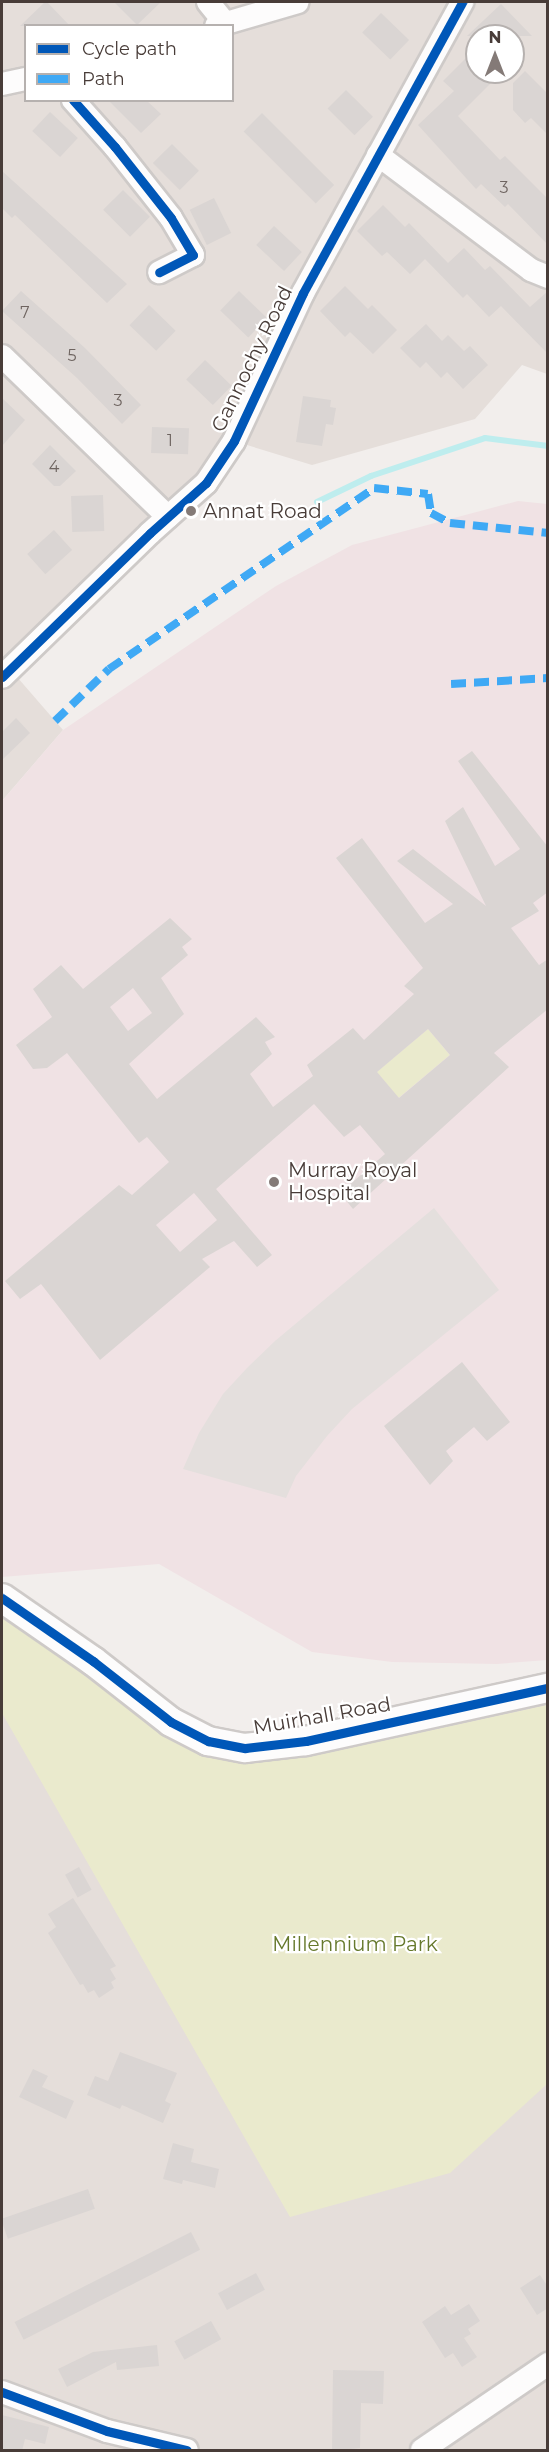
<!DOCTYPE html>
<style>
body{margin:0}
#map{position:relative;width:549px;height:2452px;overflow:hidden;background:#f2eeec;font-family:Montserrat,sans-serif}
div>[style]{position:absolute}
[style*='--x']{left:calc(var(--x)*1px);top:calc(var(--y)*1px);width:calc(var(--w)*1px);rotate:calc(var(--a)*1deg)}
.residential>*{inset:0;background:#e5deda}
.medical>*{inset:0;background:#f0e2e4}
.green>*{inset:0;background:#eaeacd;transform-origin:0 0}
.parking>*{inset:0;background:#e4dfdd}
.stream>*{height:6px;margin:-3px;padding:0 3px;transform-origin:3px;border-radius:3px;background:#beedee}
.building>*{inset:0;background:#dad5d3;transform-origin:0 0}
.roads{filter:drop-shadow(2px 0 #cecac8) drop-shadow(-2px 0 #cecac8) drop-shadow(0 2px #cecac8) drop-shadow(0 -2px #cecac8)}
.minor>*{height:22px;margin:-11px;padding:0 11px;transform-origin:11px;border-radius:11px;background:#fdfcfc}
.tertiary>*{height:28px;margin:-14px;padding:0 14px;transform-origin:14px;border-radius:14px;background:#fdfcfc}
.quiet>*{height:8px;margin-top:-4px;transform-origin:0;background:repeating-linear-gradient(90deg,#3fa9f5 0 15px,transparent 0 23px)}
.cycleway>*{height:9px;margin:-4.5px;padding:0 4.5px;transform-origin:4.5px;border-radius:4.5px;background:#0057b8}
.dots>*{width:16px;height:16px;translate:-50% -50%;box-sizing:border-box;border:3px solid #fff;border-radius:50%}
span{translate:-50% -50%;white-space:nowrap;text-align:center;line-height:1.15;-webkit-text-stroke:4.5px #fff;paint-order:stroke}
.number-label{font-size:16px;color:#6e6460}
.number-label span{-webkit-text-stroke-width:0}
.street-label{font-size:20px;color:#483c38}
.poi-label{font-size:20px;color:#483c38}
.left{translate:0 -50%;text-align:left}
.park-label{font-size:20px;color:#66792c}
.frame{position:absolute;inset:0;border:3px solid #483c38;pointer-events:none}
.legend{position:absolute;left:24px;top:24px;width:210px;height:78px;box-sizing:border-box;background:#fff;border:2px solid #b6b1af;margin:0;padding:8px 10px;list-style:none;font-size:18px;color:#483c38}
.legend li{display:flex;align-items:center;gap:12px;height:30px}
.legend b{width:30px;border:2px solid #b6b1af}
.north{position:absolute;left:465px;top:24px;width:60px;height:60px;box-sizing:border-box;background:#fff;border:2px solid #b6b1af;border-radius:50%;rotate:0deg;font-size:16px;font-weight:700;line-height:24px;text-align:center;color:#483c38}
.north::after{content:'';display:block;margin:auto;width:21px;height:27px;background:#847a77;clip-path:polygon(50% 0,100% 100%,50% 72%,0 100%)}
</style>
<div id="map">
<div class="residential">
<div style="clip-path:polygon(evenodd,2px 2px,547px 2px,547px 374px,522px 365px,475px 419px,312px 465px,234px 441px,11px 670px,63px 730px,2px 801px,2px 2px,26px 26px,232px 26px,232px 100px,26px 100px,26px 26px,2px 2px,477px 36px,513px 36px,513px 72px,477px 72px,477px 36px)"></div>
<div style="clip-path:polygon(2px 1598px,93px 1661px,245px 1748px,547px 1688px,547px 2450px,2px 2450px)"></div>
</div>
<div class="medical">
<div style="clip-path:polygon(518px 501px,547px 504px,547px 1660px,497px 1664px,392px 1662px,312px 1652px,159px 1564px,2px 1577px,2px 801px,63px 730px,276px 586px,352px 545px)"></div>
</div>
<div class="green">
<div style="left:428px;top:1029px;width:34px;height:67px;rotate:50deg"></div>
<div style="clip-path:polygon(2px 1615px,165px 1735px,218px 1758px,259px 1761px,326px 1753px,547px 1705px,547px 2084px,450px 2173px,290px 2217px,2px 1713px)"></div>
</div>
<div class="parking">
<div style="clip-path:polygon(434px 1208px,499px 1290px,352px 1409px,327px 1436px,296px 1476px,286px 1498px,183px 1469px,199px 1433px,223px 1394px,247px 1368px,275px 1341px)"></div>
</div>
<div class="stream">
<div style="--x:317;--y:502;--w:60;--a:-25.7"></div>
<div style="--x:371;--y:476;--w:120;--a:-18.4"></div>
<div style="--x:485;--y:438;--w:64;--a:7.2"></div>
</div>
<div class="building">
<div style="clip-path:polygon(47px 2px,70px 26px,20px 26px,45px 2px)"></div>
<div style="clip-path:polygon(114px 2px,161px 2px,137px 25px)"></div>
<div style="clip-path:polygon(501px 4px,532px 36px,467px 36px)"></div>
<div style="left:381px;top:13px;width:39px;height:27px;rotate:44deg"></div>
<div style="clip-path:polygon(468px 56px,477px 65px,477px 72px,484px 72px,493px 81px,458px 116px,500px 160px,505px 156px,548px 199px,548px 245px,508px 204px,505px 207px,481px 184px,476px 189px,418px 125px,454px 91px,443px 81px)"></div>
<div style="clip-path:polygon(525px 71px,548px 94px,548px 135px,531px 118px,525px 123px,513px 110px,513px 83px)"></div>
<div style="left:346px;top:90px;width:38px;height:26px;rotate:45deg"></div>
<div style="clip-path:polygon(108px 100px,146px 100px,161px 114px,141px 133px)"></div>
<div style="left:50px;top:112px;width:38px;height:26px;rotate:43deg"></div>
<div style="left:262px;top:113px;width:102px;height:26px;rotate:45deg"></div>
<div style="left:172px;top:144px;width:38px;height:27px;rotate:45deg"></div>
<div style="clip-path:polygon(2px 171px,127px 284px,107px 303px,15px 215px,12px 218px,2px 208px)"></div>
<div style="left:123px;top:190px;width:38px;height:28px;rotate:45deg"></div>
<div style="left:214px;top:198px;width:39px;height:27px;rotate:64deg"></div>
<div style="clip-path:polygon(383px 205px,405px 227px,409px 223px,448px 263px,464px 248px,485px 270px,490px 266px,530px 307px,548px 291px,548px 354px,501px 306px,489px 317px,467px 294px,463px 298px,425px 259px,410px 274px,387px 252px,382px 256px,357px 231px)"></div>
<div style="left:274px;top:226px;width:38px;height:26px;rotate:43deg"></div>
<div style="clip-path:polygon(345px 286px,368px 309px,372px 305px,397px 330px,373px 354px,350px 332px,345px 337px,320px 311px)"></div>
<div style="clip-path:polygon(21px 291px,85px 348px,141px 405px,122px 424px,77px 378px,2px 311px)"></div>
<div style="left:239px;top:291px;width:39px;height:27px;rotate:44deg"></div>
<div style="left:149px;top:305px;width:37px;height:28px;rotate:44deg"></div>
<div style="clip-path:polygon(426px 324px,442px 341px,448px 335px,464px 351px,470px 346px,488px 365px,463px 389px,447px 372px,441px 378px,426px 362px,420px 368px,400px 348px)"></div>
<div style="left:205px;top:360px;width:37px;height:27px;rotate:44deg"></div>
<div style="clip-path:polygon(303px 396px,331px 400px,330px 407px,336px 408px,333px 425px,326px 424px,322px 446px,296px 442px)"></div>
<div style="clip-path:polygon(2px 398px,25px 420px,2px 446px)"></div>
<div style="left:152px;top:427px;width:37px;height:26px;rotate:2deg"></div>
<div style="clip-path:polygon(50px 445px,76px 471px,60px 486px,54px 486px,32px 464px)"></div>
<div style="left:103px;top:495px;width:36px;height:32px;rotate:88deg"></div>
<div style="left:54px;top:530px;width:27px;height:36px;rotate:48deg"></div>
<div style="clip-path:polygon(16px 718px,30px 733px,2px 760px,2px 732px)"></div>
<div style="clip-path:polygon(evenodd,472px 751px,548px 847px,548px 892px,533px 903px,539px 911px,511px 928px,539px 965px,548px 959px,548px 1009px,494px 1053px,509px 1067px,353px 1209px,340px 1193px,385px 1154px,360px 1125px,344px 1137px,314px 1104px,216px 1189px,272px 1255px,257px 1267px,234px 1241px,202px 1259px,210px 1267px,100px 1360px,41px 1284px,20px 1299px,5px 1281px,119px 1185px,132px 1195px,169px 1162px,147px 1137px,139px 1143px,67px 1053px,47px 1068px,33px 1069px,16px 1045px,52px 1017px,33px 989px,61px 965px,83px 989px,170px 918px,192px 939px,182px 947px,188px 955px,161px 978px,184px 1014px,129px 1064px,157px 1099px,256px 1017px,275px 1037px,265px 1042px,272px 1054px,250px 1074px,273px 1107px,313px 1076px,307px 1065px,353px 1028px,364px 1040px,414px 994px,404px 986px,423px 968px,336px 858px,362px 838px,425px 923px,453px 904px,397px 861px,413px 849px,486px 906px,445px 821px,463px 807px,495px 866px,520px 849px,458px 761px,472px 751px,133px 988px,152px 1013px,128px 1031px,110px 1007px,133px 988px,472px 751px,428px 1029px,450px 1055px,399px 1098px,377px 1072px,428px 1029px,472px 751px,194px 1193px,217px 1220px,180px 1252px,156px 1225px,194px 1193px)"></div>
<div style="clip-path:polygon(462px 1362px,510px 1422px,487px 1441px,474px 1427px,446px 1451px,453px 1461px,430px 1485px,384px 1426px)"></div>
<div style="left:79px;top:1867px;width:26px;height:16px;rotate:61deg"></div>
<div style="clip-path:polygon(73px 1898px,116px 1966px,110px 1969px,116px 1979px,111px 1982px,114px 1988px,99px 1998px,94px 1990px,88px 1993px,83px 1984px,80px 1985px,48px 1933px,56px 1927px,48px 1914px)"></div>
<div style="clip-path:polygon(120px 2052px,177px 2073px,165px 2101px,171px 2104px,163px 2123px,122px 2105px,120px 2109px,87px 2095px,95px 2076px,108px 2081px)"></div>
<div style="clip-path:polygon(33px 2069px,48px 2076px,42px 2087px,74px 2101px,66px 2119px,19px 2097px)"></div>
<div style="clip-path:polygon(173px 2143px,194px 2149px,191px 2162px,219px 2169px,215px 2188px,183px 2180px,182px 2184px,163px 2179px)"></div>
<div style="left:88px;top:2189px;width:21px;height:92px;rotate:71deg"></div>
<div style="left:191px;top:2232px;width:20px;height:198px;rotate:63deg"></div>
<div style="left:256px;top:2273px;width:19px;height:43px;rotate:62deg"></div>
<div style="clip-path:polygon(540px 2275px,548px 2287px,548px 2308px,537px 2315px,520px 2288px)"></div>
<div style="clip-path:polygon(469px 2304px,480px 2321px,468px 2329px,471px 2334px,464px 2338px,477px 2357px,462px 2367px,453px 2353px,445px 2358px,422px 2322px,445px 2306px,451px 2315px)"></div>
<div style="left:211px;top:2321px;width:21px;height:42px;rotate:61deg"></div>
<div style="clip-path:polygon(157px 2345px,159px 2366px,117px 2370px,116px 2362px,67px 2387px,58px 2369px,93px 2352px)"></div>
<div style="clip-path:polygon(333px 2370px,384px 2371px,383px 2404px,361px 2403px,360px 2448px,332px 2451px)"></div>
<div style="clip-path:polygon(2px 2415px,49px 2427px,45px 2444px,25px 2439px,22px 2451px,2px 2451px)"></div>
</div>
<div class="roads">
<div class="minor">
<div style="--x:208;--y:2;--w:27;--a:51"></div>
<div style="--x:216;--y:26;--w:85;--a:-16.3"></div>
<div style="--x:2;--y:84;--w:25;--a:-12"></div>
<div style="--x:73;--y:100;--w:63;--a:48.2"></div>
<div style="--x:115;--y:147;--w:90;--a:51.7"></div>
<div style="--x:171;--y:218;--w:43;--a:59.3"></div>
<div style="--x:193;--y:255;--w:38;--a:153"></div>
<div style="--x:378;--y:155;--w:191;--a:36.9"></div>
<div style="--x:531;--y:270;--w:18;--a:22"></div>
<div style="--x:2;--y:356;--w:231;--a:44.1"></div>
<div style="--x:2;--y:677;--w:206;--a:-44.2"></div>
<div style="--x:150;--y:533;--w:75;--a:-41.8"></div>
<div style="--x:206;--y:483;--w:50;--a:-56.3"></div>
<div style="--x:234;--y:441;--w:163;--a:-65"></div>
<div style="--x:303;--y:293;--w:332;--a:-61.3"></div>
<div style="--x:2;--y:2392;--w:112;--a:20.4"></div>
<div style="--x:107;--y:2431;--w:82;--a:13.4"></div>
<div style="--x:422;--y:2450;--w:153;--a:-34.3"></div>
</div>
<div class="tertiary">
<div style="--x:2;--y:1598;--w:111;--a:34.7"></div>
<div style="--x:93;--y:1661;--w:99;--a:38"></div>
<div style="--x:171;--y:1722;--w:42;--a:27.2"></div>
<div style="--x:208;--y:1741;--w:38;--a:11"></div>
<div style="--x:245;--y:1748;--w:61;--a:-6.5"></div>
<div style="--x:306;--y:1741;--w:248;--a:-12.4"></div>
</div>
</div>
<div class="quiet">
<div style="--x:451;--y:684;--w:97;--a:-3.5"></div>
<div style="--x:55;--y:721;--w:75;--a:-43.9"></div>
<div style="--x:109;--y:669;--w:321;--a:-34.3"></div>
<div style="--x:374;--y:488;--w:54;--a:6.3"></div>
<div style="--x:428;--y:494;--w:19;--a:81"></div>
<div style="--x:431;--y:513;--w:21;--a:28"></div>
<div style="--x:450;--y:523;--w:99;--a:5.8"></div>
</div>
<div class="cycleway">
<div style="--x:73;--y:100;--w:63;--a:48.2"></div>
<div style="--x:115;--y:147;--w:90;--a:51.7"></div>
<div style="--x:171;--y:218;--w:43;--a:59.3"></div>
<div style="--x:193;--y:255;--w:38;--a:153"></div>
<div style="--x:2;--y:677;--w:206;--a:-44.2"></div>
<div style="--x:150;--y:533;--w:75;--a:-41.8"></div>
<div style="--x:206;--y:483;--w:50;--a:-56.3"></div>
<div style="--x:234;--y:441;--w:163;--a:-65"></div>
<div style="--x:303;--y:293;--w:332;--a:-61.3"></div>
<div style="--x:2;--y:1598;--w:111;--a:34.7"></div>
<div style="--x:93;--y:1661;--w:99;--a:38"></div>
<div style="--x:171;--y:1722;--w:42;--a:27.2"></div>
<div style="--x:208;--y:1741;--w:38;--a:11"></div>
<div style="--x:245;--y:1748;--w:61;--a:-6.5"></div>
<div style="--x:306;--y:1741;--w:248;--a:-12.4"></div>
<div style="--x:2;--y:2392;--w:112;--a:20.4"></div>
<div style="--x:107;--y:2431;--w:82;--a:13.4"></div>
</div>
<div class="dots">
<div style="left:191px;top:511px;background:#847a77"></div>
<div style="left:274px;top:1182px;background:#847a77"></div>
</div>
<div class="number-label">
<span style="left:504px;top:188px">3</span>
<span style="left:25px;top:313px">7</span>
<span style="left:72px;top:356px">5</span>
<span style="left:118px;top:401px">3</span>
<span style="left:170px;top:441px">1</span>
<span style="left:54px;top:467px">4</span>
</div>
<div class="street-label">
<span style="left:252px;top:359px;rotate:-64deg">Gannochy Road</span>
<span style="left:322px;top:1716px;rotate:-10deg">Muirhall Road</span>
</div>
<div class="poi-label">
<span class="left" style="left:203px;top:511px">Annat Road</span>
<span class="left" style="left:288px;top:1182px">Murray Royal<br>Hospital</span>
</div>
<div class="park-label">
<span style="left:355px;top:1944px">Millennium Park</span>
</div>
<div class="frame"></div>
<ul class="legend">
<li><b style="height:8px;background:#0057b8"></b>Cycle path</li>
<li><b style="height:8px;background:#3fa9f5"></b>Path</li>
</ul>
<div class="north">N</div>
</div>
